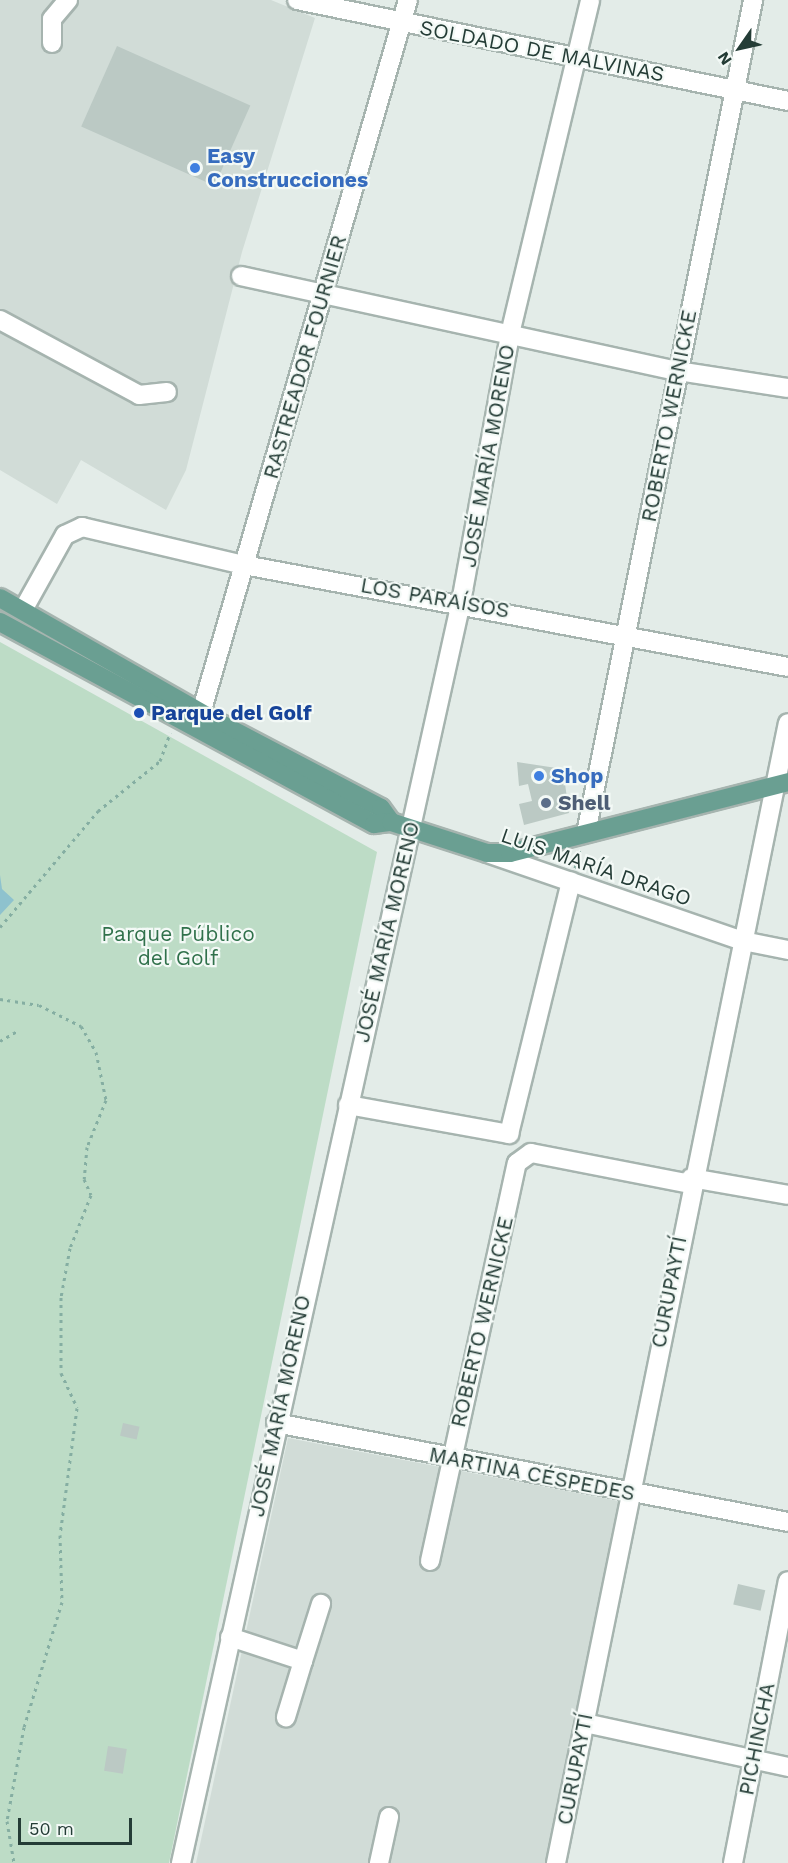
<!DOCTYPE html>
<meta charset="utf-8">
<style>
body{margin:0}
#map{position:relative;width:788px;height:1863px;overflow:hidden;background:#e3ece8;font-family:"Work Sans",sans-serif}
div>[style]{position:absolute}
[style*='--x']{left:calc(var(--x)*1px);top:calc(var(--y)*1px);width:calc(var(--w)*1px);rotate:calc(var(--a)*1deg)}
.built>*{inset:0;background:#d1dcd7}
.green>*{inset:0;background:#bddcc6}
.water>*{inset:0;background:#8ec2ce}
.building>*{inset:0;background:#bbc9c4;transform-origin:0 0}
.path>*{height:3px;margin-top:-1.5px;transform-origin:0;background:repeating-linear-gradient(90deg,#85aea2 0 3px,transparent 0 7.5px)}
.roads{filter:drop-shadow(2px 0 #a6b4af) drop-shadow(-2px 0 #a6b4af) drop-shadow(0 2px #a6b4af) drop-shadow(0 -2px #a6b4af)}
.minor>*{height:18px;margin:-9px;padding:0 9px;transform-origin:9px;border-radius:9px;background:#fff}
.major>*{height:18px;margin:-9px;padding:0 9px;transform-origin:9px;border-radius:9px;background:#6a9f92}
.dots>*{width:16px;height:16px;translate:-50% -50%;box-sizing:border-box;border:3px solid #f3f9f6;border-radius:50%}
span{translate:-50% -50%;white-space:nowrap;text-align:center;line-height:1.15;-webkit-text-stroke:4.5px #f3f9f6;paint-order:stroke}
.street-label{font-size:21px;color:#243c36}
.shop-label{font-size:21px;color:#366cbe;font-weight:700}
.left{translate:0 -50%;text-align:left}
.transit-label{font-size:21px;color:#164399;font-weight:700}
.service-label{font-size:21px;color:#4e5e75;font-weight:700}
.park-label{font-size:21px;color:#30714b}
.north{position:absolute;left:710px;top:18px;width:60px;height:60px;-webkit-text-stroke:4px #f3f9f6;paint-order:stroke;rotate:236deg;font-size:16px;font-weight:700;line-height:24px;text-align:center;color:#243c36}
.north::after{content:'';display:block;margin:auto;width:21px;height:27px;background:#243c36;clip-path:polygon(50% 0,100% 100%,50% 72%,0 100%)}
.scale{position:absolute;left:18px;top:1818px;width:114px;height:27px;box-sizing:border-box;border:3px solid #243c36;border-top:0;padding-left:8px;font-size:18px;line-height:21px;white-space:nowrap;color:#243c36;-webkit-text-stroke:4px #f3f9f6;paint-order:stroke}
</style>
<div id="map">
<div class="built">
<div style="clip-path:polygon(0 0,271px 0,315px 18px,242px 252px,186px 470px,166px 510px,81px 460px,57px 504px,0 470px)"></div>
<div style="clip-path:polygon(288px 1438px,619px 1501px,545px 1863px,196px 1863px)"></div>
</div>
<div class="green">
<div style="clip-path:polygon(0 642px,377px 852px,169px 1863px,0 1863px)"></div>
</div>
<div class="water">
<div style="clip-path:polygon(0 875px,2px 889px,14px 900px,0 915px)"></div>
</div>
<div class="building">
<div style="left:117px;top:46px;width:146px;height:88px;rotate:24deg"></div>
<div style="clip-path:polygon(517px 762px,563px 769px,569px 813px,524px 825px,519px 804px,532px 801px,528px 784px,519px 786px)"></div>
<div style="left:123px;top:1423px;width:17px;height:13px;rotate:13deg"></div>
<div style="left:738px;top:1584px;width:28px;height:21px;rotate:13deg"></div>
<div style="left:108px;top:1746px;width:19px;height:25px;rotate:9deg"></div>
</div>
<div class="path">
<div style="--x:575;--y:868;--w:18;--a:-74"></div>
<div style="--x:0;--y:927;--w:152;--a:-49.8"></div>
<div style="--x:98;--y:811;--w:80;--a:-38.9"></div>
<div style="--x:160;--y:761;--w:30;--a:-70"></div>
<div style="--x:0;--y:999;--w:39;--a:9"></div>
<div style="--x:39;--y:1005;--w:47;--a:26.6"></div>
<div style="--x:81;--y:1026;--w:30;--a:60"></div>
<div style="--x:96;--y:1052;--w:49;--a:78.2"></div>
<div style="--x:106;--y:1100;--w:51;--a:112"></div>
<div style="--x:87;--y:1147;--w:32;--a:95"></div>
<div style="--x:84;--y:1179;--w:17;--a:66"></div>
<div style="--x:91;--y:1195;--w:57;--a:111.6"></div>
<div style="--x:70;--y:1248;--w:50;--a:100.4"></div>
<div style="--x:61;--y:1297;--w:76;--a:90"></div>
<div style="--x:61;--y:1373;--w:38;--a:65"></div>
<div style="--x:77;--y:1408;--w:128;--a:97.6"></div>
<div style="--x:60;--y:1535;--w:67;--a:88.3"></div>
<div style="--x:62;--y:1602;--w:131;--a:106.9"></div>
<div style="--x:24;--y:1727;--w:96;--a:100.3"></div>
<div style="--x:7;--y:1821;--w:43;--a:80.5"></div>
<div style="--x:0;--y:1041;--w:22;--a:-30"></div>
</div>
<div class="roads">
<div class="minor">
<div style="--x:297;--y:0;--w:501;--a:11.62"></div>
<div style="--x:52;--y:43;--w:24;--a:-90"></div>
<div style="--x:52;--y:19;--w:25;--a:-50"></div>
<div style="--x:241;--y:276;--w:447;--a:12.3"></div>
<div style="--x:678;--y:371;--w:111;--a:8.8"></div>
<div style="--x:0;--y:320;--w:158;--a:28.3"></div>
<div style="--x:139;--y:395;--w:28;--a:-6"></div>
<div style="--x:23;--y:610;--w:86;--a:-60.8"></div>
<div style="--x:65;--y:535;--w:19;--a:-25"></div>
<div style="--x:82;--y:527;--w:166;--a:13.2"></div>
<div style="--x:244;--y:565;--w:553;--a:10.62"></div>
<div style="--x:201;--y:713;--w:742;--a:-73.81"></div>
<div style="--x:586;--y:833;--w:850;--a:-78.66"></div>
<div style="--x:490;--y:854;--w:268;--a:19"></div>
<div style="--x:743;--y:941;--w:46;--a:11.3"></div>
<div style="--x:348;--y:1105;--w:164;--a:10.2"></div>
<div style="--x:509;--y:1134;--w:260;--a:-76.2"></div>
<div style="--x:691;--y:1178;--w:98;--a:9.9"></div>
<div style="--x:276;--y:1423;--w:521;--a:10.94"></div>
<div style="--x:430;--y:1561;--w:407;--a:-77.7"></div>
<div style="--x:517;--y:1163;--w:17;--a:-36"></div>
<div style="--x:531;--y:1153;--w:162;--a:11"></div>
<div style="--x:230;--y:1637;--w:77;--a:18.2"></div>
<div style="--x:303;--y:1661;--w:59;--a:106.9"></div>
<div style="--x:303;--y:1661;--w:60;--a:-72.5"></div>
<div style="--x:585;--y:1723;--w:208;--a:12.2"></div>
<div style="--x:181;--y:1863;--w:1292;--a:-77.48"></div>
<div style="--x:461;--y:602;--w:272;--a:-79.6"></div>
<div style="--x:510;--y:334;--w:343;--a:-76.5"></div>
<div style="--x:379;--y:1863;--w:47;--a:-77.7"></div>
<div style="--x:556;--y:1863;--w:1163;--a:-78.5"></div>
<div style="--x:733;--y:1863;--w:287;--a:-79"></div>
</div>
<div class="major">
<div style="--x:0;--y:598;--w:257;--a:29.7"></div>
<div style="--x:223;--y:725;--w:178;--a:27.7"></div>
<div style="--x:381;--y:808;--w:17;--a:54"></div>
<div style="--x:0;--y:622;--w:425;--a:28.4"></div>
<div style="--x:374;--y:824;--w:17;--a:-7"></div>
<div style="--x:391;--y:822;--w:101;--a:17.9"></div>
<div style="--x:487;--y:853;--w:23;--a:0"></div>
<div style="--x:510;--y:853;--w:287;--a:-14.3"></div>
</div>
</div>
<div class="dots">
<div style="left:195px;top:168px;background:#3f7fe0"></div>
<div style="left:139px;top:713px;background:#1a4fb4"></div>
<div style="left:539px;top:776px;background:#3f7fe0"></div>
<div style="left:546px;top:803px;background:#5c6f8a"></div>
</div>
<div class="street-label">
<span style="left:542px;top:51px;rotate:11deg">SOLDADO DE MALVINAS</span>
<span style="left:305px;top:357px;rotate:-74deg">RASTREADOR FOURNIER</span>
<span style="left:669px;top:416px;rotate:-79deg">ROBERTO WERNICKE</span>
<span style="left:488px;top:456px;rotate:-80deg">JOSÉ MARÍA MORENO</span>
<span style="left:435px;top:598px;rotate:10deg">LOS PARAÍSOS</span>
<span style="left:596px;top:867px;rotate:19deg">LUIS MARÍA DRAGO</span>
<span style="left:387px;top:932px;rotate:-77deg">JOSÉ MARÍA MORENO</span>
<span style="left:669px;top:1292px;rotate:-79deg">CURUPAYTÍ</span>
<span style="left:482px;top:1322px;rotate:-77deg">ROBERTO WERNICKE</span>
<span style="left:280px;top:1406px;rotate:-78deg">JOSÉ MARÍA MORENO</span>
<span style="left:532px;top:1474px;rotate:11deg">MARTINA CÉSPEDES</span>
<span style="left:757px;top:1739px;rotate:-79deg">PICHINCHA</span>
<span style="left:575px;top:1769px;rotate:-79deg">CURUPAYTÍ</span>
</div>
<div class="shop-label">
<span class="left" style="left:207px;top:168px">Easy<br>Construcciones</span>
<span class="left" style="left:551px;top:776px">Shop</span>
</div>
<div class="transit-label">
<span class="left" style="left:151px;top:713px">Parque del Golf</span>
</div>
<div class="service-label">
<span class="left" style="left:558px;top:803px">Shell</span>
</div>
<div class="park-label">
<span style="left:178px;top:946px">Parque Público<br>del Golf</span>
</div>
<div class="north">N</div>
<div class="scale">50 m</div>
</div>
